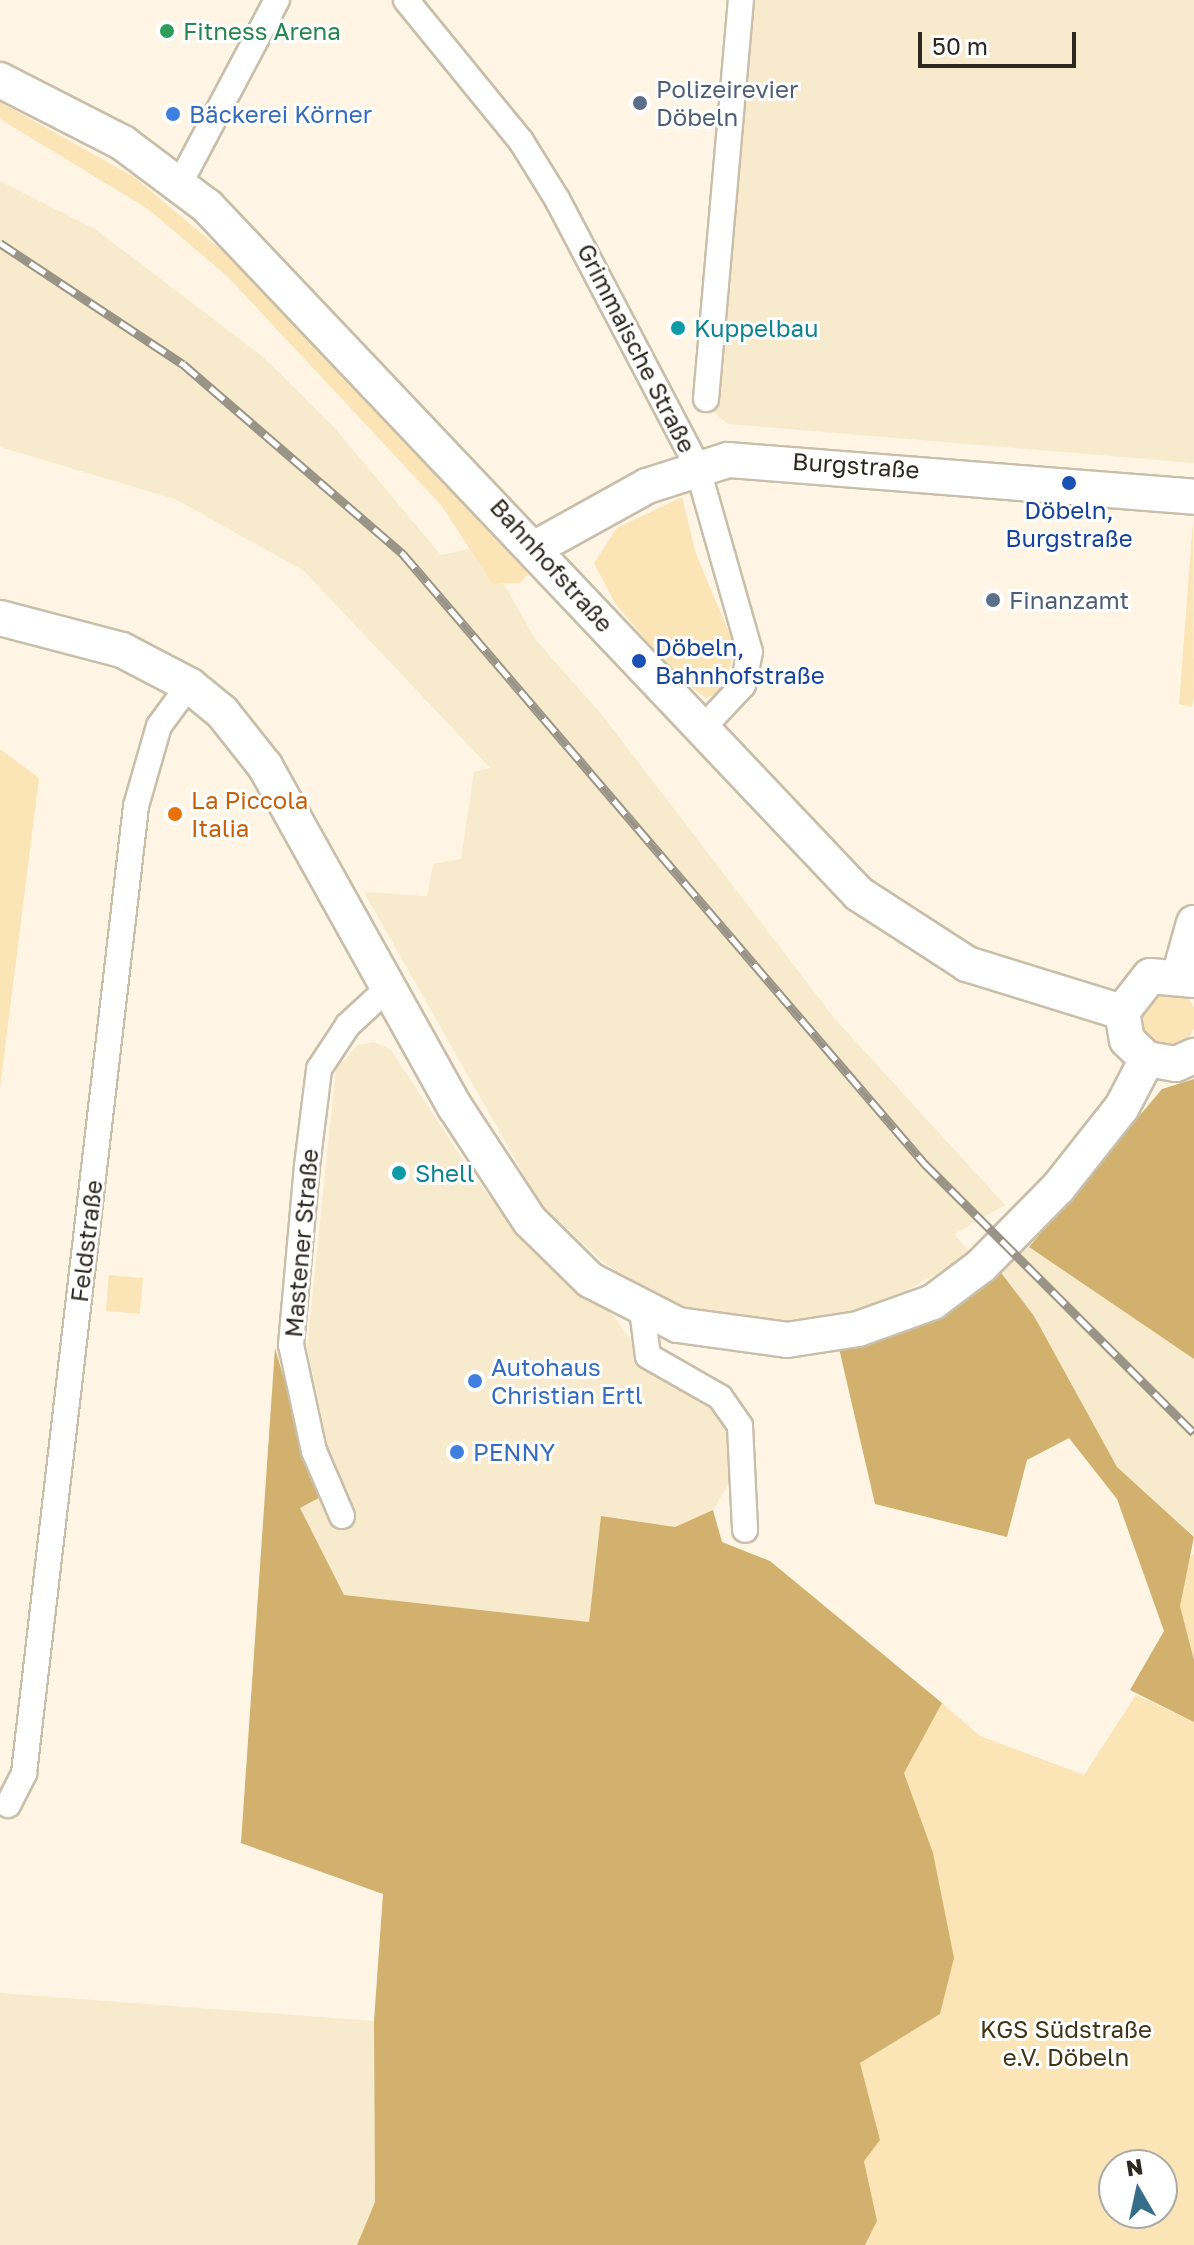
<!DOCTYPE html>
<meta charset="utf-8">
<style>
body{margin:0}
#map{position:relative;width:1194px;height:2245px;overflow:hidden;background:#fef5e4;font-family:"Golos Text",sans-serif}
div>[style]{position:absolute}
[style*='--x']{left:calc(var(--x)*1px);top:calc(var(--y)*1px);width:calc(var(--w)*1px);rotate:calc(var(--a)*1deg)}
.built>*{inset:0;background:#f8eacd}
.green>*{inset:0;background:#fbe4b6;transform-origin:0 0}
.round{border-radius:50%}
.forest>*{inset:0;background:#d1b16d}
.roads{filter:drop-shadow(2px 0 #c8bea9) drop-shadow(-2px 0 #c8bea9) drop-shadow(0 2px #c8bea9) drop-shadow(0 -2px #c8bea9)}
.street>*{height:24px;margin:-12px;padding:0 12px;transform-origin:12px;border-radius:12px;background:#fff}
.secondary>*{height:34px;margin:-17px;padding:0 17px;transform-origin:17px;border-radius:17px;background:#fff}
.rail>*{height:9px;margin-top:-4.5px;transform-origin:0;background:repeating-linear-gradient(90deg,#fff 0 18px,#9a9487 0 36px);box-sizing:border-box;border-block:2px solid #9a9487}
.dots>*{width:22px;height:22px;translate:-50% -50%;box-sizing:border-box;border:4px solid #fff;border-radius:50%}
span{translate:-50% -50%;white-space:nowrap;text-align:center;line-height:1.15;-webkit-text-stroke:6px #fff;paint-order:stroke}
.leisure-label{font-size:24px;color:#27864d}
.left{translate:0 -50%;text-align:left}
.service-label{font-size:24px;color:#4e5e75}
.shop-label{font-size:24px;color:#366cbe}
.culture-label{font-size:24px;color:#0d838f}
.street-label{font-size:24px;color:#2d2921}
.transit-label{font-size:24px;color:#164399}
.food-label{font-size:24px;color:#c56008}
.park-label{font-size:24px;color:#423416}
.north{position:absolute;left:1098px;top:2149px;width:80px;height:80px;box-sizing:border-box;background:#fff;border:2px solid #aba9a6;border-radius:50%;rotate:351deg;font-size:22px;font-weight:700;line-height:32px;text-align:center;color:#2d2921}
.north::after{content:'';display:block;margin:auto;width:28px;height:36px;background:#366e89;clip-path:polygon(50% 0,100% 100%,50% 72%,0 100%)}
.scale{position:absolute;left:918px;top:32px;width:158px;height:36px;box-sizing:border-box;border:4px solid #2d2921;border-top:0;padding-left:10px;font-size:24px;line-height:28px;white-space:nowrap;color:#2d2921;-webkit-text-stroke:6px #fff;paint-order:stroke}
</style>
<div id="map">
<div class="built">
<div style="clip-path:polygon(753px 0,1194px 0,1194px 463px,728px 424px,712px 411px)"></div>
<div style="clip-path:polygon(0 181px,95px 229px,262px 356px,333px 426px,441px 555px,469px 549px,492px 584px,504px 584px,535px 639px,602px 715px,835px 1019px,1005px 1205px,954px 1234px,973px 1255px,878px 1305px,819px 1322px,750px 1322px,674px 1306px,603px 1262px,540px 1203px,364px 892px,427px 896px,433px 864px,461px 859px,474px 772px,490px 768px,304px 571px,175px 499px,0 447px)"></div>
<div style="clip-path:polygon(374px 1042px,391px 1050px,476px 1180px,544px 1260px,613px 1315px,642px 1356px,716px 1402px,734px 1429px,735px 1473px,713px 1510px,675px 1527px,601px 1516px,589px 1622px,344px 1595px,300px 1508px,337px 1489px,307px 1347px,336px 1069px,358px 1045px)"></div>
<div style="clip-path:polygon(1029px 1247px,1194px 1359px,1194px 1536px,1117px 1467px,1034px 1316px,999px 1270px)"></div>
<div style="clip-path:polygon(0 1993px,374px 2021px,375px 2202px,357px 2245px,0 2245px)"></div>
</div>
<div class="green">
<div style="clip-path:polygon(0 102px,134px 177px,232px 259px,528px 574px,520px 583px,492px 584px,442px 506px,227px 276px,148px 209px,0 119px)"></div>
<div style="clip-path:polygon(682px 497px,696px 554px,736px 649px,721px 692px,706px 698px,673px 673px,615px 603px,594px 563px,617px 528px)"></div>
<div style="clip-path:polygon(1193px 521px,1194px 696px,1192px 707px,1179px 704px)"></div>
<div style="clip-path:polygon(0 749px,39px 778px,0 1088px)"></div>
<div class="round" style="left:1140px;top:990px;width:56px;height:56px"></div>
<div style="left:109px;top:1275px;width:34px;height:36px;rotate:5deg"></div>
<div style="clip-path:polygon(1194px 1554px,1194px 1660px,1180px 1606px,1184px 1561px)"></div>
<div style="clip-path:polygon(evenodd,1136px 1695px,1194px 1722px,1194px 2245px,865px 2245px,877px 2221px,864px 2161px,860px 2063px,940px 2014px,933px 1853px,904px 1773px,942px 1703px,980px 1736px,1084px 1775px,1136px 1695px,1114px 2165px,1162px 2165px,1162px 2213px,1114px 2213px,1114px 2165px)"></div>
</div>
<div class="forest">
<div style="clip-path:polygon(1194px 1079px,1194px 1359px,1029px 1247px,1162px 1089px)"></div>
<div style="clip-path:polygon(999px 1270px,1034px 1316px,1117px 1467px,1194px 1537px,1180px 1606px,1194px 1660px,1194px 1722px,1130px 1690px,1164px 1631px,1117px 1499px,1069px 1438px,1027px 1460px,1007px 1537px,875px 1504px,838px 1344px)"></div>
<div style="clip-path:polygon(275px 1348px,319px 1498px,300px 1508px,344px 1595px,589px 1622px,601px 1516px,675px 1527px,713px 1510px,722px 1542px,770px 1561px,942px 1703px,904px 1773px,933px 1853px,954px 1958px,940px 2014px,860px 2063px,880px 2140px,864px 2161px,877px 2221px,865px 2245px,357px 2245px,375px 2202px,374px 2021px,383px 1894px,241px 1843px)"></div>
</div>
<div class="roads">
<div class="street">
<div style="--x:406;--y:0;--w:182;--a:50.8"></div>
<div style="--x:521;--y:141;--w:68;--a:58.2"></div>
<div style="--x:557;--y:199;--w:301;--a:62.3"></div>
<div style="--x:697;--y:466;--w:193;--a:74.1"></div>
<div style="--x:750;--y:652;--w:34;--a:102"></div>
<div style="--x:743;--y:685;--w:60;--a:133"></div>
<div style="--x:180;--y:183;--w:207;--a:-62.1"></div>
<div style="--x:706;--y:399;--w:401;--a:-85"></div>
<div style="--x:642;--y:1310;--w:46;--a:82.6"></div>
<div style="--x:648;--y:1356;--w:83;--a:29.7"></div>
<div style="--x:720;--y:1397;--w:35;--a:55"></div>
<div style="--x:740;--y:1426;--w:104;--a:87.2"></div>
<div style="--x:342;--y:1516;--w:71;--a:-113.3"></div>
<div style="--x:314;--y:1451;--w:108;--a:-102.2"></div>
<div style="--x:291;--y:1345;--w:180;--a:-84.9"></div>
<div style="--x:307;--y:1166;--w:98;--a:-82.9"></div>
<div style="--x:319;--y:1069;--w:53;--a:-56.6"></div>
<div style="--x:348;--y:1025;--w:53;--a:-42.7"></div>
<div style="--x:8;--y:1805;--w:36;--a:-63"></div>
<div style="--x:24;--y:1773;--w:973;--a:-83.39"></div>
<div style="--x:136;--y:806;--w:83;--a:-74"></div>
<div style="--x:159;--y:726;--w:51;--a:-53.8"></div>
</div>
<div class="secondary">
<div style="--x:0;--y:80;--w:138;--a:27.1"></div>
<div style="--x:123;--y:143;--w:105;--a:36.9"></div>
<div style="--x:207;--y:206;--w:948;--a:46.54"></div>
<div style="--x:859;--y:894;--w:129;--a:32.9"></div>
<div style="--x:967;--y:964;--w:162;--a:17.2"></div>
<div style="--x:537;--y:547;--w:126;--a:-29"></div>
<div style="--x:647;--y:486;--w:85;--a:-17.8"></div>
<div style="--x:728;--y:460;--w:467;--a:4.5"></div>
<div style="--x:0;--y:618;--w:126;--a:14.7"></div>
<div style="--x:122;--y:650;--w:76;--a:27.6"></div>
<div style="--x:189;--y:685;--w:43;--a:39.3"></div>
<div style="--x:222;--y:712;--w:69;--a:51.5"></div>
<div style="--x:265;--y:766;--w:390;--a:60.9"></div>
<div style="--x:455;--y:1107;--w:136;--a:56.7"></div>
<div style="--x:530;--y:1221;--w:84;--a:44.5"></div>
<div style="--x:590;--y:1280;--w:99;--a:27.1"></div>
<div style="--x:678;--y:1325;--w:110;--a:7.8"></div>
<div style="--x:787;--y:1340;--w:72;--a:-8.8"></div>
<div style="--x:858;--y:1329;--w:80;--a:-19.8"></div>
<div style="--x:933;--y:1302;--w:60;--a:-36.9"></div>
<div style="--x:981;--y:1266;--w:110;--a:-45.4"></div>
<div style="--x:1058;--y:1188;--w:103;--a:-51.7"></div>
<div style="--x:1122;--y:1107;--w:54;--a:-62.5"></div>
<div style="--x:1180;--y:973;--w:52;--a:-74.4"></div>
<div style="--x:1194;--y:980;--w:44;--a:-174.8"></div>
<div style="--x:1150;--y:976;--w:46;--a:127.9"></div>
<div style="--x:1122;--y:1012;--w:28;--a:80"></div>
<div style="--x:1127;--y:1040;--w:28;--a:44"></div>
<div style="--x:1147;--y:1059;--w:29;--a:10"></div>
<div style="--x:1176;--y:1064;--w:20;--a:-24"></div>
</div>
</div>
<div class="rail">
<div style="--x:0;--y:243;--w:219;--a:33.5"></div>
<div style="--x:183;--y:364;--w:291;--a:40.8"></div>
<div style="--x:403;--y:554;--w:803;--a:49.45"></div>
<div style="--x:925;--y:1164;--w:380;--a:45"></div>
</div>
<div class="dots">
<div style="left:167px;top:31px;background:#2e9e5b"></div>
<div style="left:640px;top:103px;background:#5c6f8a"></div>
<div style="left:173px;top:114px;background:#3f7fe0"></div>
<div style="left:678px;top:328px;background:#0f9aa8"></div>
<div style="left:1069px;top:483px;background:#1a4fb4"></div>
<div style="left:993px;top:600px;background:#5c6f8a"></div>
<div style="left:639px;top:661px;background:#1a4fb4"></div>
<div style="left:175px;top:814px;background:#e8710a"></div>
<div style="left:399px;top:1173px;background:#0f9aa8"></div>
<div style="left:475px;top:1381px;background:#3f7fe0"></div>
<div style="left:457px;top:1452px;background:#3f7fe0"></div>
</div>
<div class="leisure-label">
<span class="left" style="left:183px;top:31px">Fitness Arena</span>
</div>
<div class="service-label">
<span class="left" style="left:656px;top:103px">Polizeirevier<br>Döbeln</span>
<span class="left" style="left:1009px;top:600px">Finanzamt</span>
</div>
<div class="shop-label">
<span class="left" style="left:189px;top:114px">Bäckerei Körner</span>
<span class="left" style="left:491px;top:1381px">Autohaus<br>Christian Ertl</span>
<span class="left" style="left:473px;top:1452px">PENNY</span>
</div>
<div class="culture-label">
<span class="left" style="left:694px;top:328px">Kuppelbau</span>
<span class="left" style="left:415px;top:1173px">Shell</span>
</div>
<div class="street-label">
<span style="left:637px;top:348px;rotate:63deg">Grimmaische Straße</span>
<span style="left:856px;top:465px;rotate:4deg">Burgstraße</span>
<span style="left:552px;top:565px;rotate:48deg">Bahnhofstraße</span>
<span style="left:86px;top:1241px;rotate:-83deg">Feldstraße</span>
<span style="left:301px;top:1243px;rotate:-85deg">Mastener Straße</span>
</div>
<div class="transit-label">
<span style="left:1069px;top:524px">Döbeln,<br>Burgstraße</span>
<span class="left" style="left:655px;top:661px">Döbeln,<br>Bahnhofstraße</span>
</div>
<div class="food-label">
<span class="left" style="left:191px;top:814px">La Piccola<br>Italia</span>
</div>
<div class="park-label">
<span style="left:1066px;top:2043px">KGS Südstraße<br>e.V. Döbeln</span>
</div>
<div class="north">N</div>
<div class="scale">50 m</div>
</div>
